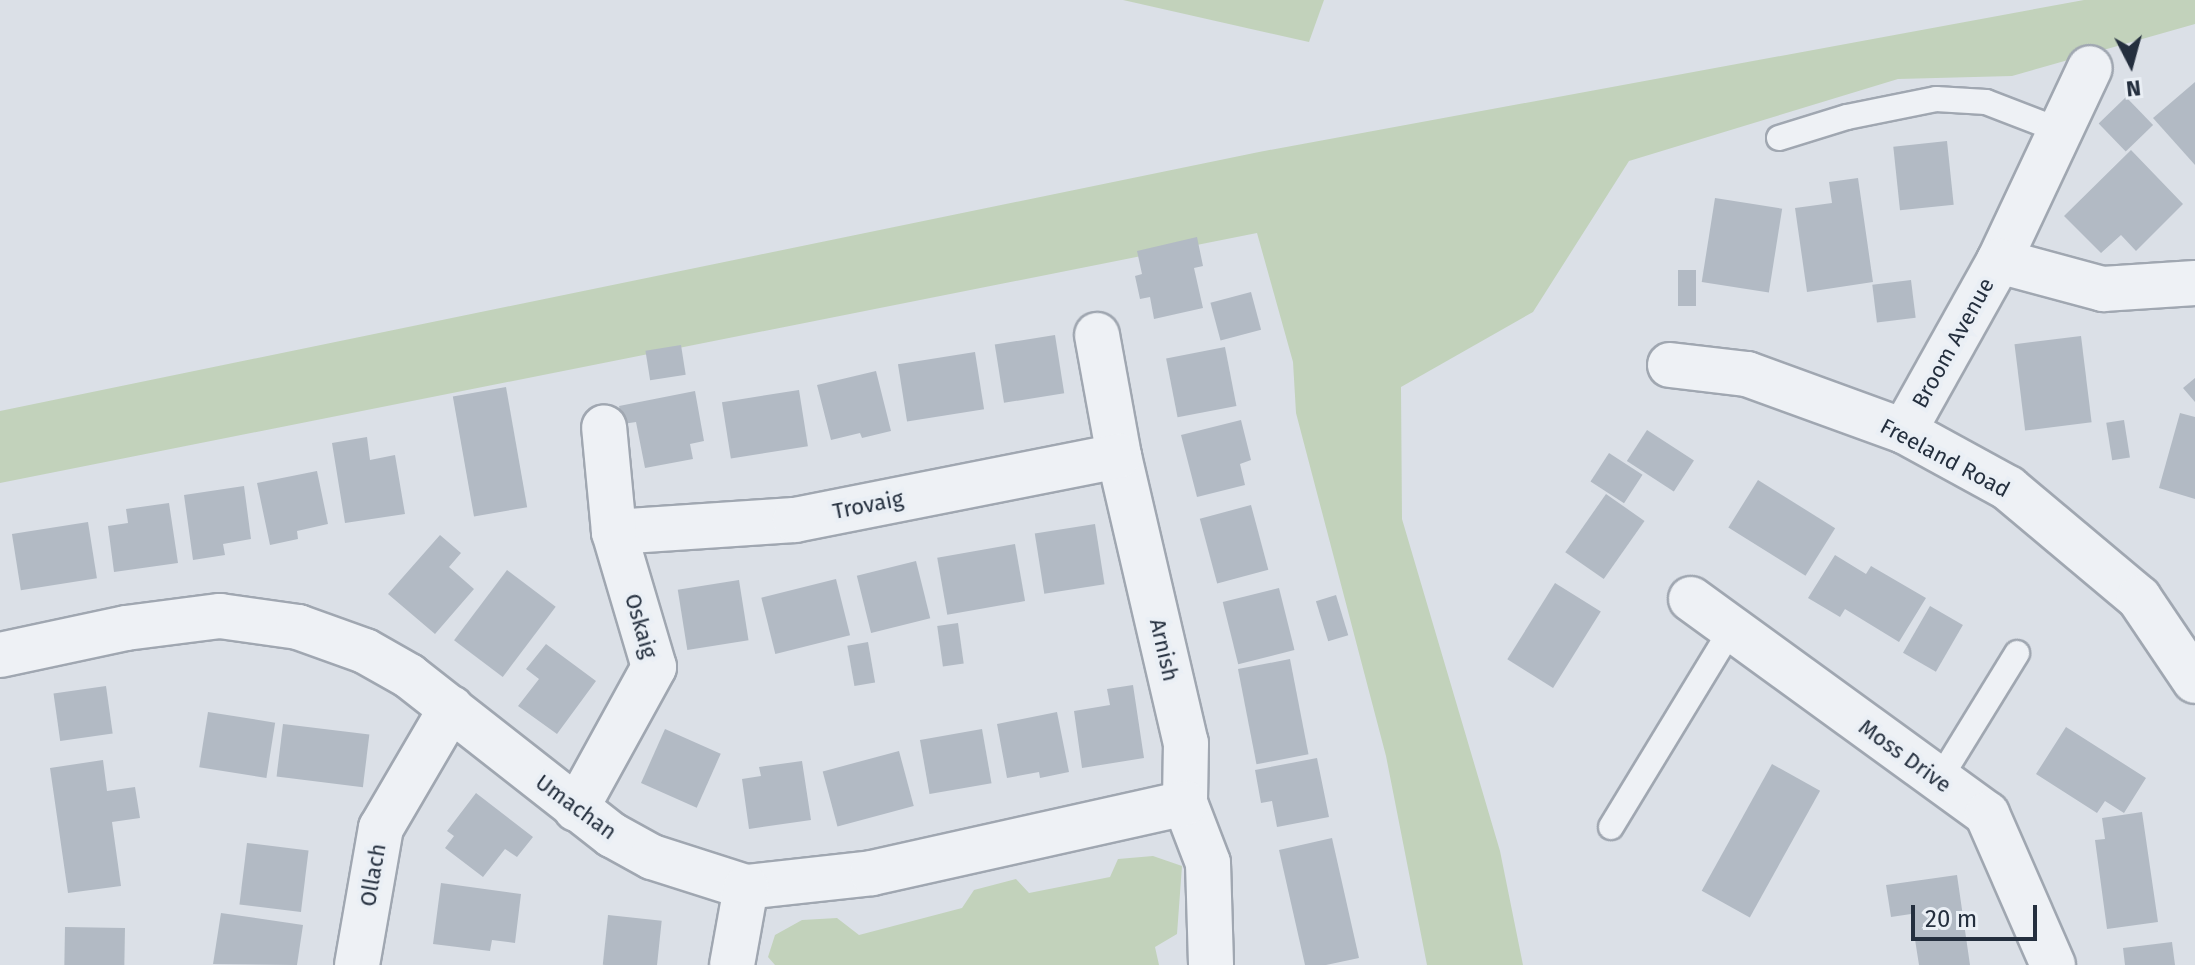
<!DOCTYPE html>
<style>
body{margin:0}
#map{position:relative;width:2195px;height:965px;overflow:hidden;background:#dbe0e7;font-family:"Fira Sans",sans-serif}
div>[style]{position:absolute}
[style*='--x']{left:calc(var(--x)*1px);top:calc(var(--y)*1px);width:calc(var(--w)*1px);rotate:calc(var(--a)*1deg)}
.green>*{inset:0;background:#c2d2bb}
.building>*{inset:0;background:#b2bac4;transform-origin:0 0}
.roads{filter:drop-shadow(2px 0 #a0a7b1) drop-shadow(-2px 0 #a0a7b1) drop-shadow(0 2px #a0a7b1) drop-shadow(0 -2px #a0a7b1)}
.lane>*{height:24px;margin:-12px;padding:0 12px;transform-origin:12px;border-radius:12px;background:#eef1f5}
.street>*{height:44px;margin:-22px;padding:0 22px;transform-origin:22px;border-radius:22px;background:#eef1f5}
span{translate:-50% -50%;white-space:nowrap;text-align:center;line-height:1.15;-webkit-text-stroke:8px #eaeff5;paint-order:stroke}
.street-label{font-size:22px;color:#242f3e}
.north{position:absolute;left:2091px;top:24px;width:80px;height:80px;-webkit-text-stroke:6px #eaeff5;paint-order:stroke;rotate:174deg;font-size:22px;font-weight:700;line-height:32px;text-align:center;color:#242f3e}
.north::after{content:'';display:block;margin:auto;width:28px;height:36px;background:#242f3e;clip-path:polygon(50% 0,100% 100%,50% 72%,0 100%)}
.scale{position:absolute;left:1911px;top:905px;width:126px;height:36px;box-sizing:border-box;border:4px solid #242f3e;border-top:0;padding-left:10px;font-size:24px;line-height:28px;white-space:nowrap;color:#242f3e;-webkit-text-stroke:6px #eaeff5;paint-order:stroke}
</style>
<div id="map">
<div class="green">
<div style="clip-path:polygon(1123px 0,1324px 0,1309px 42px)"></div>
<div style="clip-path:polygon(2084px 0,2195px 0,2195px 24px,2012px 76px,1898px 79px,1629px 161px,1533px 312px,1401px 387px,1402px 519px,1500px 851px,1523px 965px,1427px 965px,1386px 756px,1296px 413px,1293px 362px,1257px 233px,0 483px,0 411px,1259px 152px)"></div>
<div style="clip-path:polygon(1153px 856px,1182px 866px,1177px 934px,1155px 947px,1159px 965px,775px 965px,768px 957px,775px 935px,802px 920px,837px 918px,859px 935px,962px 908px,974px 890px,1016px 879px,1029px 893px,1110px 877px,1118px 859px)"></div>
</div>
<div class="building">
<div style="clip-path:polygon(2195px 82px,2195px 165px,2153px 118px)"></div>
<div style="left:2126px;top:97px;width:39px;height:38px;rotate:46deg"></div>
<div style="left:1947px;top:141px;width:64px;height:54px;rotate:84deg"></div>
<div style="clip-path:polygon(2131px 150px,2183px 204px,2136px 251px,2121px 235px,2101px 253px,2064px 216px)"></div>
<div style="clip-path:polygon(1858px 178px,1873px 282px,1807px 292px,1795px 208px,1832px 203px,1829px 182px)"></div>
<div style="left:1715px;top:198px;width:68px;height:85px;rotate:9deg"></div>
<div style="clip-path:polygon(1197px 237px,1203px 266px,1194px 268px,1203px 308px,1154px 319px,1150px 297px,1140px 299px,1135px 276px,1142px 274px,1137px 251px)"></div>
<div style="left:1678px;top:270px;width:18px;height:36px"></div>
<div style="left:1911px;top:280px;width:38px;height:39px;rotate:83deg"></div>
<div style="left:1251px;top:292px;width:39px;height:42px;rotate:75deg"></div>
<div style="left:1055px;top:335px;width:59px;height:61px;rotate:81deg"></div>
<div style="left:2081px;top:336px;width:87px;height:67px;rotate:83deg"></div>
<div style="left:681px;top:345px;width:30px;height:36px;rotate:81deg"></div>
<div style="left:1225px;top:347px;width:60px;height:60px;rotate:79deg"></div>
<div style="left:975px;top:352px;width:58px;height:78px;rotate:81deg"></div>
<div style="clip-path:polygon(876px 371px,891px 431px,862px 438px,860px 433px,831px 440px,817px 385px)"></div>
<div style="clip-path:polygon(2195px 378px,2195px 402px,2183px 388px)"></div>
<div style="left:506px;top:387px;width:122px;height:54px;rotate:80deg"></div>
<div style="left:799px;top:390px;width:57px;height:78px;rotate:81deg"></div>
<div style="clip-path:polygon(695px 391px,704px 441px,690px 444px,693px 459px,645px 468px,636px 422px,623px 424px,619px 406px)"></div>
<div style="clip-path:polygon(2180px 413px,2195px 417px,2195px 499px,2159px 488px)"></div>
<div style="clip-path:polygon(1241px 420px,1251px 460px,1240px 464px,1245px 485px,1197px 497px,1181px 435px)"></div>
<div style="left:2124px;top:420px;width:38px;height:18px;rotate:81deg"></div>
<div style="left:1647px;top:430px;width:56px;height:37px;rotate:33deg"></div>
<div style="clip-path:polygon(367px 437px,370px 460px,395px 455px,405px 514px,345px 523px,332px 443px)"></div>
<div style="left:1609px;top:453px;width:40px;height:34px;rotate:33deg"></div>
<div style="clip-path:polygon(317px 471px,328px 524px,297px 531px,298px 539px,270px 545px,257px 483px)"></div>
<div style="left:1758px;top:480px;width:91px;height:56px;rotate:32deg"></div>
<div style="clip-path:polygon(244px 486px,251px 539px,223px 544px,225px 555px,193px 560px,184px 495px)"></div>
<div style="left:1606px;top:494px;width:47px;height:71px;rotate:35deg"></div>
<div style="clip-path:polygon(169px 503px,178px 563px,114px 572px,108px 526px,128px 523px,126px 509px)"></div>
<div style="left:1251px;top:505px;width:67px;height:53px;rotate:75deg"></div>
<div style="left:88px;top:522px;width:57px;height:77px;rotate:81deg"></div>
<div style="left:1095px;top:524px;width:61px;height:61px;rotate:81deg"></div>
<div style="clip-path:polygon(440px 535px,461px 553px,449px 567px,474px 589px,435px 634px,388px 594px)"></div>
<div style="left:1015px;top:544px;width:58px;height:79px;rotate:80deg"></div>
<div style="clip-path:polygon(1835px 555px,1866px 574px,1871px 566px,1926px 598px,1899px 642px,1845px 609px,1840px 617px,1808px 598px)"></div>
<div style="left:916px;top:561px;width:59px;height:61px;rotate:76deg"></div>
<div style="left:507px;top:570px;width:61px;height:88px;rotate:37deg"></div>
<div style="left:836px;top:579px;width:58px;height:77px;rotate:76deg"></div>
<div style="left:739px;top:580px;width:61px;height:62px;rotate:81deg"></div>
<div style="left:1555px;top:583px;width:54px;height:90px;rotate:32deg"></div>
<div style="left:1279px;top:588px;width:64px;height:58px;rotate:76deg"></div>
<div style="left:1336px;top:595px;width:42px;height:21px;rotate:73deg"></div>
<div style="left:1930px;top:606px;width:38px;height:54px;rotate:30deg"></div>
<div style="left:958px;top:623px;width:41px;height:21px;rotate:82deg"></div>
<div style="left:868px;top:642px;width:41px;height:21px;rotate:80deg"></div>
<div style="clip-path:polygon(546px 644px,596px 681px,557px 734px,518px 706px,539px 679px,526px 669px)"></div>
<div style="left:1290px;top:659px;width:97px;height:53px;rotate:79deg"></div>
<div style="clip-path:polygon(1133px 685px,1144px 758px,1082px 768px,1074px 711px,1110px 705px,1107px 689px)"></div>
<div style="left:106px;top:686px;width:48px;height:53px;rotate:82deg"></div>
<div style="left:208px;top:712px;width:68px;height:56px;rotate:9deg"></div>
<div style="clip-path:polygon(1057px 712px,1069px 772px,1040px 778px,1039px 772px,1007px 778px,997px 724px)"></div>
<div style="left:283px;top:724px;width:87px;height:53px;rotate:7deg"></div>
<div style="clip-path:polygon(2066px 727px,2146px 778px,2124px 813px,2105px 801px,2097px 813px,2036px 774px)"></div>
<div style="left:665px;top:729px;width:61px;height:59px;rotate:24deg"></div>
<div style="left:982px;top:729px;width:55px;height:63px;rotate:80deg"></div>
<div style="left:899px;top:751px;width:57px;height:79px;rotate:75deg"></div>
<div style="clip-path:polygon(1317px 758px,1329px 817px,1277px 827px,1272px 801px,1261px 803px,1255px 770px)"></div>
<div style="clip-path:polygon(103px 760px,107px 791px,135px 787px,140px 818px,112px 822px,121px 886px,68px 893px,50px 768px)"></div>
<div style="clip-path:polygon(802px 761px,811px 820px,749px 829px,742px 779px,761px 776px,759px 767px)"></div>
<div style="left:1772px;top:764px;width:55px;height:145px;rotate:29deg"></div>
<div style="clip-path:polygon(476px 793px,533px 837px,517px 857px,505px 849px,483px 877px,445px 848px,454px 836px,447px 831px)"></div>
<div style="clip-path:polygon(2142px 812px,2158px 922px,2107px 929px,2095px 840px,2105px 839px,2102px 818px)"></div>
<div style="clip-path:polygon(1332px 838px,1359px 958px,1326px 965px,1305px 965px,1279px 850px)"></div>
<div style="left:247px;top:843px;width:62px;height:62px;rotate:7deg"></div>
<div style="clip-path:polygon(1957px 875px,1970px 965px,1919px 965px,1911px 914px,1891px 917px,1886px 885px)"></div>
<div style="clip-path:polygon(441px 883px,521px 894px,515px 943px,492px 940px,490px 951px,433px 944px)"></div>
<div style="clip-path:polygon(221px 913px,303px 925px,297px 965px,213px 964px)"></div>
<div style="left:608px;top:915px;width:54px;height:50px;rotate:6deg"></div>
<div style="left:65px;top:927px;width:60px;height:38px;rotate:1deg"></div>
<div style="clip-path:polygon(2172px 942px,2175px 965px,2125px 965px,2123px 948px)"></div>
</div>
<div class="roads">
<div class="lane">
<div style="--x:1779;--y:138;--w:71;--a:-17.2"></div>
<div style="--x:1847;--y:117;--w:91;--a:-11.4"></div>
<div style="--x:1936;--y:99;--w:50;--a:3.4"></div>
<div style="--x:1986;--y:102;--w:80;--a:21.1"></div>
<div style="--x:1939;--y:780;--w:149;--a:-58.4"></div>
<div style="--x:1611;--y:827;--w:231;--a:-58.7"></div>
</div>
<div class="street">
<div style="--x:1999;--y:261;--w:213;--a:-64.8"></div>
<div style="--x:1097;--y:335;--w:123;--a:79.7"></div>
<div style="--x:1119;--y:456;--w:295;--a:76.9"></div>
<div style="--x:1186;--y:743;--w:60;--a:91"></div>
<div style="--x:1185;--y:803;--w:64;--a:69"></div>
<div style="--x:1208;--y:863;--w:102;--a:88.3"></div>
<div style="--x:1670;--y:365;--w:78;--a:6.7"></div>
<div style="--x:1747;--y:374;--w:167;--a:20"></div>
<div style="--x:1904;--y:431;--w:119;--a:28.7"></div>
<div style="--x:2008;--y:488;--w:171;--a:40"></div>
<div style="--x:2139;--y:598;--w:100;--a:56"></div>
<div style="--x:1904;--y:431;--w:195;--a:-60.8"></div>
<div style="--x:1999;--y:261;--w:108;--a:15.1"></div>
<div style="--x:2103;--y:289;--w:92;--a:-3.7"></div>
<div style="--x:614;--y:532;--w:181;--a:-3.8"></div>
<div style="--x:795;--y:520;--w:330;--a:-11.2"></div>
<div style="--x:1691;--y:599;--w:366;--a:36"></div>
<div style="--x:1987;--y:814;--w:165;--a:66.4"></div>
<div style="--x:0;--y:655;--w:129;--a:-12.1"></div>
<div style="--x:126;--y:628;--w:95;--a:-7.3"></div>
<div style="--x:220;--y:616;--w:79;--a:8"></div>
<div style="--x:298;--y:627;--w:71;--a:19.7"></div>
<div style="--x:365;--y:651;--w:51;--a:29.6"></div>
<div style="--x:409;--y:676;--w:258;--a:38.1"></div>
<div style="--x:612;--y:835;--w:46;--a:28.8"></div>
<div style="--x:652;--y:857;--w:99;--a:17.7"></div>
<div style="--x:746;--y:887;--w:127;--a:-6.3"></div>
<div style="--x:872;--y:873;--w:321;--a:-12.6"></div>
<div style="--x:576;--y:809;--w:162;--a:-61.2"></div>
<div style="--x:654;--y:667;--w:141;--a:-106.5"></div>
<div style="--x:614;--y:532;--w:105;--a:-95.4"></div>
<div style="--x:357;--y:965;--w:139;--a:-80.1"></div>
<div style="--x:381;--y:828;--w:139;--a:-59.7"></div>
<div style="--x:732;--y:965;--w:79;--a:-79.8"></div>
</div>
</div>
<div class="street-label">
<span style="left:1953px;top:343px;rotate:-61deg">Broom Avenue</span>
<span style="left:1945px;top:458px;rotate:28deg">Freeland Road</span>
<span style="left:868px;top:505px;rotate:-11deg">Trovaig</span>
<span style="left:641px;top:626px;rotate:74deg">Oskaig</span>
<span style="left:1164px;top:650px;rotate:77deg">Arnish</span>
<span style="left:1905px;top:756px;rotate:36deg">Moss Drive</span>
<span style="left:576px;top:807px;rotate:36deg">Umachan</span>
<span style="left:373px;top:875px;rotate:-80deg">Ollach</span>
</div>
<div class="north">N</div>
<div class="scale">20 m</div>
</div>
